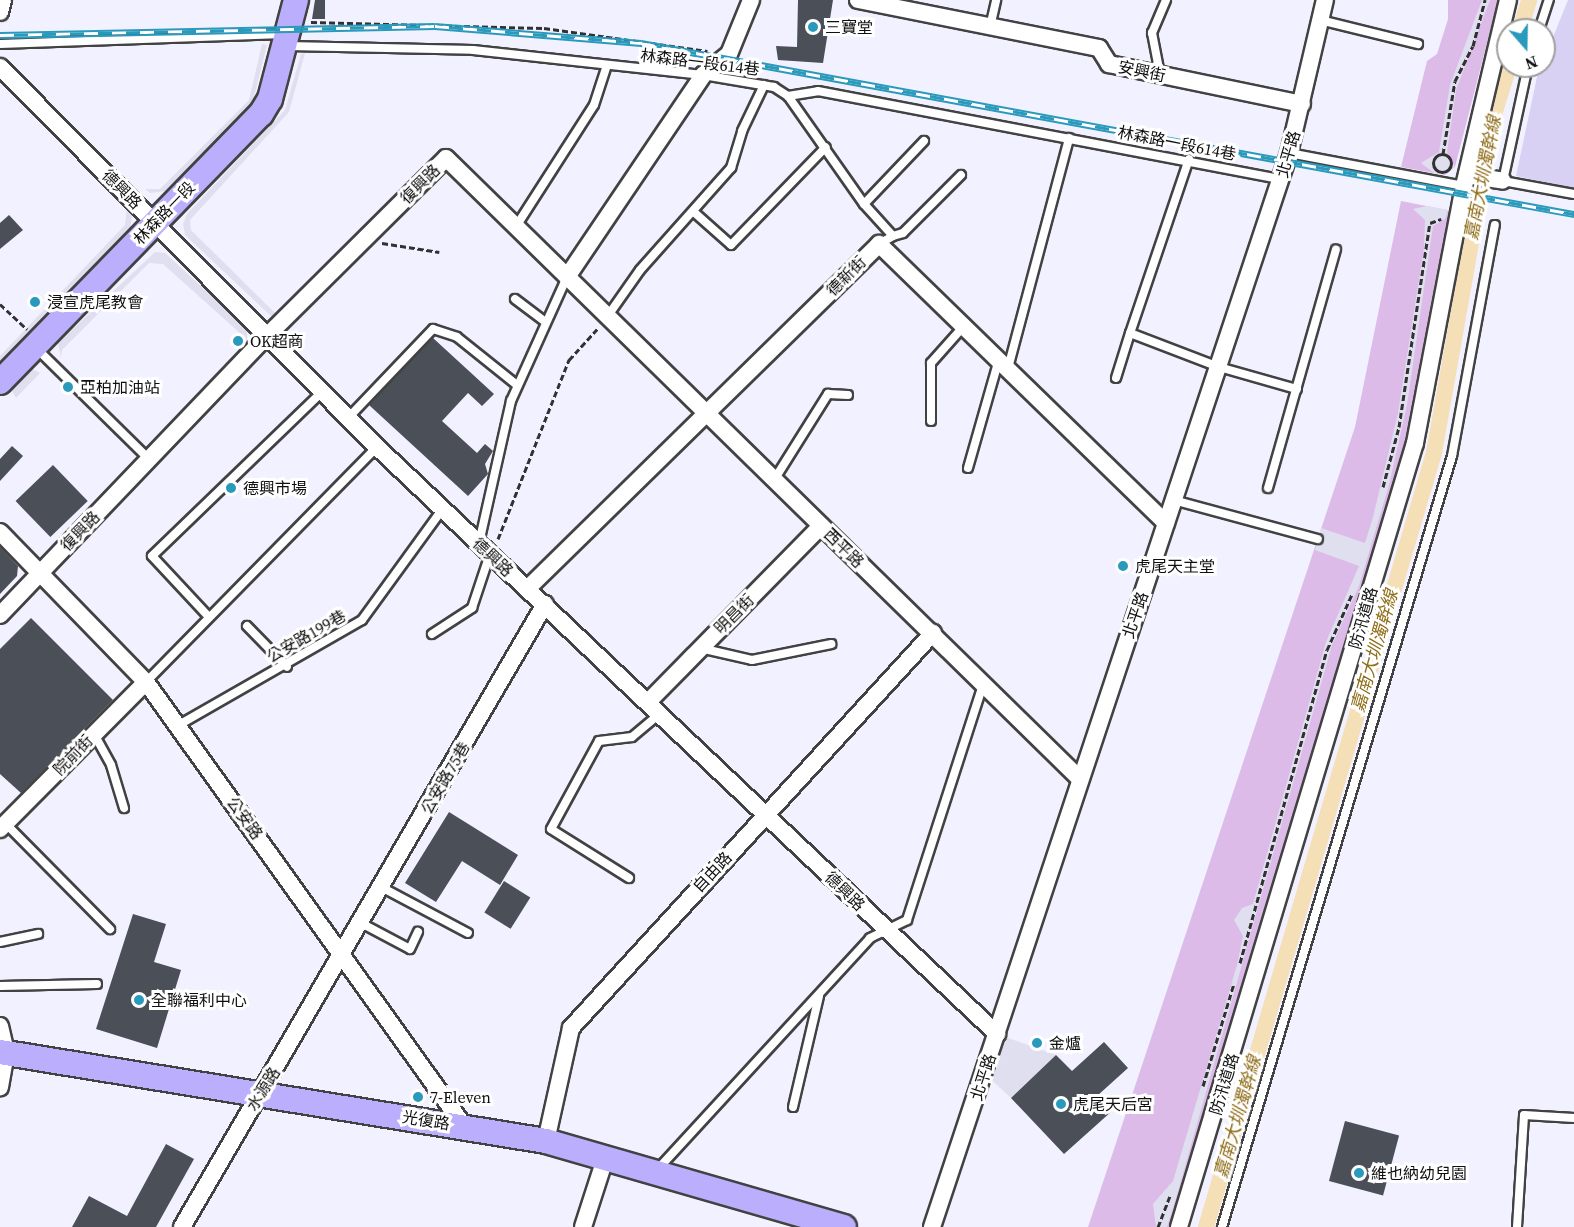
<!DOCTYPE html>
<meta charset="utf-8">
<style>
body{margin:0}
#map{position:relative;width:1574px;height:1227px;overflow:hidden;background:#f2f1ff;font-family:"Source Serif 4","Noto Sans TC",serif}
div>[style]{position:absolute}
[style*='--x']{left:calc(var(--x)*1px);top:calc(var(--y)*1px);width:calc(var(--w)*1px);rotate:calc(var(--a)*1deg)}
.farmland>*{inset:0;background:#d8d1f4}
.green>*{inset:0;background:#ddbbe8}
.plaza>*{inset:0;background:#e0dfef}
.canal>*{height:16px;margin:-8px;padding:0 8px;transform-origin:8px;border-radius:8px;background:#f5dfb7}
.building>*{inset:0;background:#4b4f57;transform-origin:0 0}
.path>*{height:3px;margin-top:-1.5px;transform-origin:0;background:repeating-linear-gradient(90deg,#313131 0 6px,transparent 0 9px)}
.path>.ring{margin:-1.5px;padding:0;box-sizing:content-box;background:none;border:3px solid #313131;border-radius:50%}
.roads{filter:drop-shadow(2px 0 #424242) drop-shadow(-2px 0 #424242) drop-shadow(0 2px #424242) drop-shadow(0 -2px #424242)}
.lane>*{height:8px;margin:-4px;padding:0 4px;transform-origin:4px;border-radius:4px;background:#fff}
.street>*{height:16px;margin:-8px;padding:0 8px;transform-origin:8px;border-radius:8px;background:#fff}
.secondary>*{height:24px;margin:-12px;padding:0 12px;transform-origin:12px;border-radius:12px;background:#bbaefd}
.rail>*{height:7px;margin-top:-3.5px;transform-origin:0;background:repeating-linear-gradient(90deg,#fff 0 14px,#2a9abc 0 28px);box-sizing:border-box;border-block:2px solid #2a9abc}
.dots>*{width:16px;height:16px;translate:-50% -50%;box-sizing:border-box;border:3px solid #fff;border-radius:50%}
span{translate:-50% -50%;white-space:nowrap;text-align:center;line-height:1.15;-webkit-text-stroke:6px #fff;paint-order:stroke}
.poi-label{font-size:16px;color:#0f0f0f}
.left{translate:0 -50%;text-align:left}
.street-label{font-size:16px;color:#0f0f0f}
.water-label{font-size:18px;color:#906e1a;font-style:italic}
.north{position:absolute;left:1496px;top:18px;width:60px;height:60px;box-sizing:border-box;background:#fff;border:2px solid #9f9f9f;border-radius:50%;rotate:160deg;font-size:16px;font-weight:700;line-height:24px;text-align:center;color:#0f0f0f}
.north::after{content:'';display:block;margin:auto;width:21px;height:27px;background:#2a9abc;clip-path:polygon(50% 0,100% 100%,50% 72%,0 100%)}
</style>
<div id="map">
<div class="farmland">
<div style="clip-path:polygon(1568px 0,1574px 0,1574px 188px,1516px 176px,1537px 77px)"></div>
</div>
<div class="green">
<div style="clip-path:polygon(1448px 0,1498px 0,1455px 167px,1445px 175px,1401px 167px,1427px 61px,1437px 54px,1448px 19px)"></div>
<div style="clip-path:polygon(1401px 201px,1452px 211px,1405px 443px,1182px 1195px,1171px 1227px,1088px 1227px,1355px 427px)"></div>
</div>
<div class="plaza">
<div style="clip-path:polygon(1482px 0,1490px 0,1456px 90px,1447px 152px,1455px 167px,1447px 174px,1434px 173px,1421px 163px,1439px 152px,1450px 85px)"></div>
<div style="clip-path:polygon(262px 44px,267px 45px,252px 105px,165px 191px,150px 193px,145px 189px,160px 189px,249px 100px)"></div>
<div style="clip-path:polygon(305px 53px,289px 112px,190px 220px,191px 230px,276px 314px,272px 317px,185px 235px,183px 224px,187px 214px,285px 110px,301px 54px)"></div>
<div style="clip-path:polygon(1427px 206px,1448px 210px,1445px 219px,1433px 226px,1407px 405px,1389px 485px,1359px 586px,1332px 645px,1177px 1195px,1167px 1227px,1156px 1227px,1153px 1204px,1173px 1181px,1237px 965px,1243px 936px,1234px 920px,1242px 908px,1253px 904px,1326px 642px,1359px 566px,1315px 550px,1321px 528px,1365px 543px,1373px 517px,1398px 413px,1424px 248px,1425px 220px,1413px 209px)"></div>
<div style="clip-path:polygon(127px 208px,132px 216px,130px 230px,0 365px,0 356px,125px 225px)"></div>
<div style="clip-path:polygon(155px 252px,165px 253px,247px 328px,247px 342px,244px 346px,242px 335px,163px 264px,149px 263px,62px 350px,61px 358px,58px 343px)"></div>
<div style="clip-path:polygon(31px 368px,40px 373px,16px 398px,11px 389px)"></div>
<div style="clip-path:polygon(997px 1034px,1056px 1055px,1011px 1098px,985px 1074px)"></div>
</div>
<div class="canal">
<div style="--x:1520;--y:30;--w:31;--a:-73"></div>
<div style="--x:1206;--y:1227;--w:807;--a:-73.59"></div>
<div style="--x:1434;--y:453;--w:340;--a:-80"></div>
<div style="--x:1493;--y:118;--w:54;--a:-72.9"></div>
</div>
<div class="building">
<div style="clip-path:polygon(315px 0,325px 0,325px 19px,312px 19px)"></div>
<div style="clip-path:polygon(798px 0,833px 0,823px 63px,778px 60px,776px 46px,797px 47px)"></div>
<div style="clip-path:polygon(9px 215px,23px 230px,0 249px,0 223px)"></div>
<div style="clip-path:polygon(433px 338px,494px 394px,482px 406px,468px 393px,442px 421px,477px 453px,485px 444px,493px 451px,485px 464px,488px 474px,468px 496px,369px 405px)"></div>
<div style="clip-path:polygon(12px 446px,23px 456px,0 481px,0 459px)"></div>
<div style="left:53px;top:465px;width:50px;height:52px;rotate:46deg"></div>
<div style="clip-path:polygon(0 547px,18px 566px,17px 576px,0 594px)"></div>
<div style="clip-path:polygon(31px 618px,113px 700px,21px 793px,0 774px,0 649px)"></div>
<div style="clip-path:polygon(449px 812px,518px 855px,500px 885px,462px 861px,436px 902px,405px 883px)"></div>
<div style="left:504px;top:881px;width:31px;height:37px;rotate:32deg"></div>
<div style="clip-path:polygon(133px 914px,166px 924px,154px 962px,181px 970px,157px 1048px,96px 1029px)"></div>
<div style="clip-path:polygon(1104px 1042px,1128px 1068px,1097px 1096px,1112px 1111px,1064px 1154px,1011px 1098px,1056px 1055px,1072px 1071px)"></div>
<div style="left:1345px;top:1121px;width:56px;height:62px;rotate:15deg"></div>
<div style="clip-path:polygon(166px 1144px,194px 1159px,156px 1227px,72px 1227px,89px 1196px,127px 1216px)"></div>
</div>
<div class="path">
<div style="--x:311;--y:22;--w:233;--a:1.5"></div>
<div style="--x:544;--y:28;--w:165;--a:8"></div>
<div class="ring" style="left:1433px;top:154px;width:15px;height:15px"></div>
<div style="--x:1443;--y:154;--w:74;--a:-80.7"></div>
<div style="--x:1455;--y:81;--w:39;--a:-63"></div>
<div style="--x:1473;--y:46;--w:48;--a:-75.4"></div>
<div style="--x:382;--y:243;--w:58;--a:9"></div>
<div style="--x:0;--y:304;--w:37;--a:43"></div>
<div style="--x:1383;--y:487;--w:62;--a:-75.1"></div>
<div style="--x:1399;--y:427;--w:206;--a:-81.4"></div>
<div style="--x:1430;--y:223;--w:12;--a:-20"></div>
<div style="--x:498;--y:539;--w:193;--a:-68.4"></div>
<div style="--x:569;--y:360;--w:43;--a:-47.8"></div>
<div style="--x:1240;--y:963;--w:325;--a:-74.5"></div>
<div style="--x:1327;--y:650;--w:61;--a:-65.9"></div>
<div style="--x:1203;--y:1086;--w:108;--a:-73.2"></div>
<div style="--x:1158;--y:1227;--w:33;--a:-69"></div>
</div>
<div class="roads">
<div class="lane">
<div style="--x:1320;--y:20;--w:101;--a:13.8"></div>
<div style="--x:990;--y:27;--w:28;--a:-77"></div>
<div style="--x:1539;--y:30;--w:32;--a:-72"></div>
<div style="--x:0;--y:44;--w:284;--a:-2"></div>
<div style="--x:288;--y:46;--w:185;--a:1.2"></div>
<div style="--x:473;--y:50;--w:231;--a:6.2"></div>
<div style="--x:703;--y:75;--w:72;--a:9.6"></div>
<div style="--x:774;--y:87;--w:17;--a:33"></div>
<div style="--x:788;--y:96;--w:30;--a:-9"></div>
<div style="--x:818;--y:91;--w:471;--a:10.8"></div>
<div style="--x:1528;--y:66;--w:118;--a:102.3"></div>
<div style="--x:1503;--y:181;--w:72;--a:10.4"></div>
<div style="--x:1160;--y:74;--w:42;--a:-101"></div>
<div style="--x:1152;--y:33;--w:36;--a:-67"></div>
<div style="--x:788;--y:96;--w:132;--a:54.9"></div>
<div style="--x:864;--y:204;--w:43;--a:47.8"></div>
<div style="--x:893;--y:236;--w:16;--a:150"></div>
<div style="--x:1289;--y:153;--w:178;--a:10.7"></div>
<div style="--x:1189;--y:159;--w:184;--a:108.7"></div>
<div style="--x:1130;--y:333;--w:95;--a:20.9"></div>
<div style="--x:1219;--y:367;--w:81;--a:15.8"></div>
<div style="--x:864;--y:204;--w:87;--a:-46.4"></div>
<div style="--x:695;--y:213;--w:48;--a:41.6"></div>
<div style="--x:731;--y:245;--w:136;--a:-45.9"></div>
<div style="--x:515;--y:228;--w:146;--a:-57.3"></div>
<div style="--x:594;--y:105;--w:40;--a:-72"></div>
<div style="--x:893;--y:236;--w:10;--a:-17"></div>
<div style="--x:903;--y:233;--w:82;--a:-45"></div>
<div style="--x:515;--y:299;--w:38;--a:37"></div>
<div style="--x:607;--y:317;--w:57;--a:-54.9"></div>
<div style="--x:640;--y:270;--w:137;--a:-48.3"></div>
<div style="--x:731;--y:168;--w:39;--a:-73"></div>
<div style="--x:742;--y:131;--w:51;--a:-64.4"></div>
<div style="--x:36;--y:348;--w:158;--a:44.5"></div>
<div style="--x:1008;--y:368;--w:238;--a:-75.1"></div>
<div style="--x:1116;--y:378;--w:47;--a:-72.7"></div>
<div style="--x:348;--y:418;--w:123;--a:-46.3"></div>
<div style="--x:433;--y:329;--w:25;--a:18"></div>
<div style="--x:457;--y:337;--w:77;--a:38.7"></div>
<div style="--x:931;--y:421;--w:58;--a:-90"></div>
<div style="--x:931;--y:363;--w:50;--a:-48.3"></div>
<div style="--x:968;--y:468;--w:113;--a:-74.1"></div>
<div style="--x:774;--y:480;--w:102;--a:-57.9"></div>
<div style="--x:828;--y:394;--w:20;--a:3"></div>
<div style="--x:1268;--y:488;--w:248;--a:-74.1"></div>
<div style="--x:1173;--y:500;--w:150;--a:15.1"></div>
<div style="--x:479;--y:543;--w:146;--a:-77.3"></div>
<div style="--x:511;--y:401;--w:136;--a:-65.7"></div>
<div style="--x:208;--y:616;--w:82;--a:-133"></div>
<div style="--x:152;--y:556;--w:236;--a:-44"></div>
<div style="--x:247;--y:626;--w:57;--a:45.7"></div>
<div style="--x:432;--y:634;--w:48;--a:-33"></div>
<div style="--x:472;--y:608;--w:57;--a:-71.6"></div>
<div style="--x:700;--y:648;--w:53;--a:13"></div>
<div style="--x:752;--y:660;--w:81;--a:-11.4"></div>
<div style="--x:146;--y:682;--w:330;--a:-45.5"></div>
<div style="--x:177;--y:726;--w:213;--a:-29.8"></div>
<div style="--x:362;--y:620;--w:136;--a:-54"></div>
<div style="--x:94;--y:734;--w:35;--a:61"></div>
<div style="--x:111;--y:765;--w:45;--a:73.2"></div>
<div style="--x:6;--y:824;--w:148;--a:45.3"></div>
<div style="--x:629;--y:878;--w:92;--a:-147.9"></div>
<div style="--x:551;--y:829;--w:100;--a:-61.4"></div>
<div style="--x:599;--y:741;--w:33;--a:-7"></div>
<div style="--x:632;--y:737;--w:35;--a:-40"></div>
<div style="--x:383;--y:888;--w:96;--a:27.9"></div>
<div style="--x:361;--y:923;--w:55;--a:28"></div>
<div style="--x:410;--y:949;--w:19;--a:-65"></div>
<div style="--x:0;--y:942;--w:39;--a:-12"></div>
<div style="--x:0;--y:986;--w:97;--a:-1.2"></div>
<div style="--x:793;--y:1107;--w:114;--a:-76.8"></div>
<div style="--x:657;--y:1170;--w:315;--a:-47.4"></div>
<div style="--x:870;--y:938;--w:41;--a:-25.9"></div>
<div style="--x:907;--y:920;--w:247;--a:-72.1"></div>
<div style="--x:1222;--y:1227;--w:805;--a:-73.39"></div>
<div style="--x:1452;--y:456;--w:235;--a:-79.5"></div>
<div style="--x:1517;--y:1227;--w:112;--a:-86.4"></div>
<div style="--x:1524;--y:1115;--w:50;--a:3.4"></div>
</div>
<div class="street">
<div style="--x:858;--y:0;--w:246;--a:11.3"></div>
<div style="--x:1099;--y:48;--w:19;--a:58"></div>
<div style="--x:1109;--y:64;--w:197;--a:11.7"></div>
<div style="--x:0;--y:12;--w:12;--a:-76"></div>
<div style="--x:0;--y:67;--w:535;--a:45.23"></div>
<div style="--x:377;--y:447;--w:854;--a:43.43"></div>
<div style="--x:1467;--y:175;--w:36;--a:9"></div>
<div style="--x:567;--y:277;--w:244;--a:-56"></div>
<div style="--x:703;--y:75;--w:33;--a:-39"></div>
<div style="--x:729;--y:54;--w:58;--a:-67.8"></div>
<div style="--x:0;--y:532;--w:209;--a:45.8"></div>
<div style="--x:146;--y:682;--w:546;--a:54.39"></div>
<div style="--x:527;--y:589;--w:493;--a:-44.4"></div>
<div style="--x:879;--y:244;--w:400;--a:44.2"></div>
<div style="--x:0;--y:615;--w:386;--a:-46.3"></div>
<div style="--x:267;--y:336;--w:252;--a:-44.8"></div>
<div style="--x:446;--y:158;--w:886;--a:44.41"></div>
<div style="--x:648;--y:702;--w:247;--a:-45.5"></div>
<div style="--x:0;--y:829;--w:207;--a:-45.2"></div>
<div style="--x:0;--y:1026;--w:28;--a:77"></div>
<div style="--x:6;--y:1053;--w:35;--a:100"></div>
<div style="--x:546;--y:1141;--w:116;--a:-77.5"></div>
<div style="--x:571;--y:1028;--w:536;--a:-47.5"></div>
<div style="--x:182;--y:1227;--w:721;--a:-59.77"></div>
<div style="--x:583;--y:1227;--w:71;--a:-72.1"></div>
<div style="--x:932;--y:1227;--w:1132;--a:-71.61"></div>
<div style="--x:1289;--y:153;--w:157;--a:-76.8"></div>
<div style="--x:1179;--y:1227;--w:819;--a:-73.25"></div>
<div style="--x:1415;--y:443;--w:262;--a:-79.2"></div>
<div style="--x:1464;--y:186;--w:191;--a:-76.7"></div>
</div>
<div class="secondary">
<div style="--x:0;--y:382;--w:374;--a:-45.8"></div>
<div style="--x:261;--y:114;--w:17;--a:-59"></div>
<div style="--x:270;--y:99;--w:102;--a:-75.3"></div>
<div style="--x:0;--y:1052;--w:553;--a:9.26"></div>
<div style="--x:546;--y:1141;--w:310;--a:16.1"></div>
</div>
</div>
<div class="rail">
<div style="--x:0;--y:35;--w:435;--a:-1.2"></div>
<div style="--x:435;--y:26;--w:207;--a:4.7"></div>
<div style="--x:641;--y:43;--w:949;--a:10.39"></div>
</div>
<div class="dots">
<div style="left:813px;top:27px;background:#2a9abc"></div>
<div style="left:35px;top:302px;background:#2a9abc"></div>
<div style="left:238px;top:341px;background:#2a9abc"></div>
<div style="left:68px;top:387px;background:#2a9abc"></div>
<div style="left:231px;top:488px;background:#2a9abc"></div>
<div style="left:1123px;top:566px;background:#2a9abc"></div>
<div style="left:139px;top:1000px;background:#2a9abc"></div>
<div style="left:1037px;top:1043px;background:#2a9abc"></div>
<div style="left:418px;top:1097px;background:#2a9abc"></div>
<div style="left:1061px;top:1104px;background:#2a9abc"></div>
<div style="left:1359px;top:1173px;background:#2a9abc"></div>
</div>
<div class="poi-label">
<span class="left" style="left:825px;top:27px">三寶堂</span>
<span class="left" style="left:47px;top:302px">浸宣虎尾教會</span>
<span class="left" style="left:250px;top:341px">OK超商</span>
<span class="left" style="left:80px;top:387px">亞柏加油站</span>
<span class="left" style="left:243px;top:488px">德興市場</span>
<span class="left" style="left:1135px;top:566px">虎尾天主堂</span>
<span class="left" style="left:151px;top:1000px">全聯福利中心</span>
<span class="left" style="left:1049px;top:1043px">金爐</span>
<span class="left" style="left:430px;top:1097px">7-Eleven</span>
<span class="left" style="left:1073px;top:1104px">虎尾天后宮</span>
<span class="left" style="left:1371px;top:1173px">維也納幼兒園</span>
</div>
<div class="street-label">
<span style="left:700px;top:62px;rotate:7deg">林森路一段614巷</span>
<span style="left:1142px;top:71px;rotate:12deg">安興街</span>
<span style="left:1177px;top:143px;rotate:11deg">林森路一段614巷</span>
<span style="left:1288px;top:154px;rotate:-74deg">北平路</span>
<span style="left:420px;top:184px;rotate:-45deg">復興路</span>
<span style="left:122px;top:189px;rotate:45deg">德興路</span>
<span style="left:164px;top:213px;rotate:-46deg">林森路一段</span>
<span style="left:846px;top:276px;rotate:-45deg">德新街</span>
<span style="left:80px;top:531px;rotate:-46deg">復興路</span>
<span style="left:844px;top:548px;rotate:44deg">西平路</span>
<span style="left:493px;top:557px;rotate:43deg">德興路</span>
<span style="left:734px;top:614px;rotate:-45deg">明昌街</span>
<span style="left:1135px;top:615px;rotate:-71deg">北平路</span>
<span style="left:1363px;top:618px;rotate:-74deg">防汛道路</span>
<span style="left:306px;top:636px;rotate:-30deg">公安路199巷</span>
<span style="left:73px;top:755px;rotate:-46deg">院前街</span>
<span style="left:445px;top:778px;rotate:-60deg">公安路75巷</span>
<span style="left:245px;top:818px;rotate:54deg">公安路</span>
<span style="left:712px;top:872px;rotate:-47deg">自由路</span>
<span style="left:845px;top:891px;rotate:44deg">德興路</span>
<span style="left:983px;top:1077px;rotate:-72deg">北平路</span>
<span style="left:1224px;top:1084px;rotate:-73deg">防汛道路</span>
<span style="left:263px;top:1089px;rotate:-58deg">水源路</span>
<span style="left:426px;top:1120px;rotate:9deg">光復路</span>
</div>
<div class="water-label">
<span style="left:1483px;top:178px;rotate:-79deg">嘉南大圳濁幹線</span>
<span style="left:1375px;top:651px;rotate:-74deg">嘉南大圳濁幹線</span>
<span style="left:1238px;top:1117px;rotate:-74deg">嘉南大圳濁幹線</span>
</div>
<div class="north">N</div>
</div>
